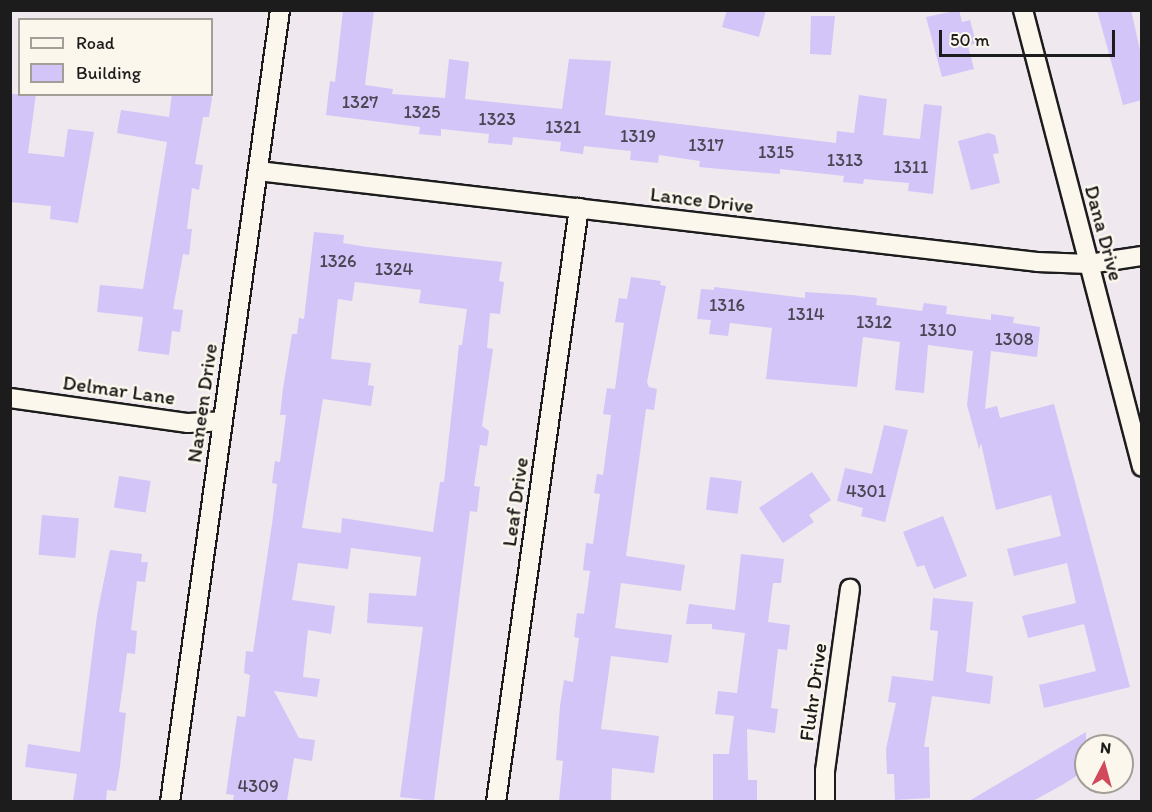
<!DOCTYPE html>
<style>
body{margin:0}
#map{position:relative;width:1152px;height:812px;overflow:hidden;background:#efe8ef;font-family:Itim,sans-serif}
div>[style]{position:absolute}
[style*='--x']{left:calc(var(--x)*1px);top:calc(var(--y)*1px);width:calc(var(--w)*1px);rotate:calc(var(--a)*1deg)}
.building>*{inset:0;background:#d3c5f7;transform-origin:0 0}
.roads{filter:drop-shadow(2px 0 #1c1c1c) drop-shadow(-2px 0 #1c1c1c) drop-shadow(0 2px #1c1c1c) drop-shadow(0 -2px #1c1c1c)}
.minor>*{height:18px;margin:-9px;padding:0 9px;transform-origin:9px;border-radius:9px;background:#fbf7ec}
span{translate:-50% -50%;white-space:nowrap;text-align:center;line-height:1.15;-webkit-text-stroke:5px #fbf7ec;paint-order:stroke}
.number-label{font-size:18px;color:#4a4653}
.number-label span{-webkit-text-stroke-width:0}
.street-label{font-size:21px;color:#1c1c1c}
.frame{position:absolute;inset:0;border:12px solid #1c1c1c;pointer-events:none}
.legend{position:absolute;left:18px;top:18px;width:195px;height:78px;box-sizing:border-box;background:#fbf7ec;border:2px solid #a29f99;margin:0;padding:8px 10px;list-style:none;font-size:18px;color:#1c1c1c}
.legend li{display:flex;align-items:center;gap:12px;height:30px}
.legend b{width:30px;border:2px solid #a29f99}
.north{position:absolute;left:1074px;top:734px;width:60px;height:60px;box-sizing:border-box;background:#fbf7ec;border:2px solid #a29f99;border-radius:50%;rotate:6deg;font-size:16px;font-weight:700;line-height:24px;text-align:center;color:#1c1c1c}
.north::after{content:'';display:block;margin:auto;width:21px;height:27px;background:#d1495b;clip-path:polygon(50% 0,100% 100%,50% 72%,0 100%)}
.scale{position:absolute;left:939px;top:30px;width:176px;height:27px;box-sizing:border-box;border:3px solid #1c1c1c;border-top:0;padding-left:8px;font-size:18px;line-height:21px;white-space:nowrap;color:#1c1c1c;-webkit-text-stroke:4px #fbf7ec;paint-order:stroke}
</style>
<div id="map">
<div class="building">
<div style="clip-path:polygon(343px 10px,374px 10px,365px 85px,393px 89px,392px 94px,445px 98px,449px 59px,469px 62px,465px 99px,562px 109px,569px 59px,611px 61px,605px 115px,836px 143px,837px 131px,854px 133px,859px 95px,887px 99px,883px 135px,920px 139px,924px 104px,942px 106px,933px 194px,908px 191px,909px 183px,864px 179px,863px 184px,843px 182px,844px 176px,780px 169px,780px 174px,720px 169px,699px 167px,700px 161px,659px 155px,658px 163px,630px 160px,631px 151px,584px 146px,583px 154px,560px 151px,561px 142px,513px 137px,512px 145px,488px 143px,489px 134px,441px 129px,441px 136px,419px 134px,420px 127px,326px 115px,330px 81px,335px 82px)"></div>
<div style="clip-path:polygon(727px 10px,766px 10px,759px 37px,722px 27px)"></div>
<div style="clip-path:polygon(959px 10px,962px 22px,970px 20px,976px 43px,968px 46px,974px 69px,942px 77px,926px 17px)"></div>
<div style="clip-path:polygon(1097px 10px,1131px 10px,1142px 59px,1142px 100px,1123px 105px)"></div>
<div style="clip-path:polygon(811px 16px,835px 16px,831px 55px,810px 54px)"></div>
<div style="clip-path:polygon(10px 94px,36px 94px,28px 153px,64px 157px,68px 129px,94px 132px,78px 223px,50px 219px,51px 206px,10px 202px)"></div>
<div style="clip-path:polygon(172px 94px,211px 94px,212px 98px,209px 117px,203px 117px,195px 164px,203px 165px,199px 190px,192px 188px,187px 229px,192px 229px,189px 255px,183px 254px,173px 309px,183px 310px,180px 332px,172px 331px,169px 355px,138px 351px,143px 317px,97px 312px,100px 285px,143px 289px,167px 142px,117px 133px,121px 110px,169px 117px)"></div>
<div style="clip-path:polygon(988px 133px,995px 135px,999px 153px,993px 154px,1000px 183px,971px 190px,958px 141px)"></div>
<div style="clip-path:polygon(evenodd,314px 232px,344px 235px,343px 243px,367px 247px,502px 262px,499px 281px,504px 282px,500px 314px,490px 313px,487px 348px,493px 349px,482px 426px,489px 431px,487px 446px,480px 445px,474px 486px,480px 487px,477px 512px,470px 511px,434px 801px,400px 797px,423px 627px,367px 623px,369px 593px,416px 596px,421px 557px,351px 548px,348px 569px,298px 563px,292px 600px,335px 606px,331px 634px,308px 630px,303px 677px,320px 679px,317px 697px,274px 691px,299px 738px,315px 740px,312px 761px,294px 758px,287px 801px,233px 801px,234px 795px,226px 794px,237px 716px,245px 717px,250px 675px,244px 673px,246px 651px,253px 652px,272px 524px,277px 484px,272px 483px,275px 461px,280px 462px,286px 415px,280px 415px,283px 389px,292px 334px,297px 334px,299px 318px,304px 319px,314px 232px,355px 282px,421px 290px,419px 303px,467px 309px,462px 345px,459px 345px,444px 482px,440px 482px,433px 532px,342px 518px,341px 533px,302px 528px,323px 399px,371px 406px,374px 386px,368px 385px,371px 363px,331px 359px,338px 299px,352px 301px,355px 282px)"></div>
<div style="clip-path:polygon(631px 277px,661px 281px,660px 285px,666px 286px,647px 382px,649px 387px,657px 389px,654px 410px,646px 409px,626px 556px,685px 565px,681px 591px,621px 583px,615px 628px,672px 635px,668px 663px,611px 656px,601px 729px,659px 736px,654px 773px,612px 768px,611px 801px,559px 801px,563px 761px,556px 760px,560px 706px,564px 680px,573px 682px,579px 638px,574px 637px,577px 613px,584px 614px,590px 571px,583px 570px,586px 543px,593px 544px,600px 494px,594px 493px,597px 474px,603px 475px,611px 415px,603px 414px,607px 388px,615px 389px,624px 323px,615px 322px,619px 298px,627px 299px)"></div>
<div style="clip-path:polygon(714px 287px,805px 298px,805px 292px,852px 295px,877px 298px,876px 305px,922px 311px,924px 303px,947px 306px,946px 314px,991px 320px,991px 314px,1014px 317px,1013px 323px,1040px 327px,1037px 357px,991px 351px,985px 409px,997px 406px,1000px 418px,1054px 404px,1130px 687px,1044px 708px,1039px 685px,1096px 671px,1084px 624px,1028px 638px,1022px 616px,1076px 603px,1067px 563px,1014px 576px,1007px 549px,1061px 536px,1051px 495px,996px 510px,981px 443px,979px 449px,967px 405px,973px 351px,928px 345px,924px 393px,895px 390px,900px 342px,863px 337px,857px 387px,766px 379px,772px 328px,730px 323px,728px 336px,709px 334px,711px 320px,697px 319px,701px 289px,714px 290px)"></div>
<div style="clip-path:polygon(884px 425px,908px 430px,885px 522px,861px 516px,863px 508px,837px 501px,845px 468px,872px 474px)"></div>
<div style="clip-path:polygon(812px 472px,831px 500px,809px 515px,814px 522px,783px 543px,759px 508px)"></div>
<div style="left:119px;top:476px;width:32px;height:32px;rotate:9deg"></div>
<div style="left:710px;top:477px;width:32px;height:33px;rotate:7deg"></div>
<div style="left:42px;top:515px;width:37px;height:40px;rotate:5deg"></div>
<div style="clip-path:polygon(943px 516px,967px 576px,934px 589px,924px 565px,917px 567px,903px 532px)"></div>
<div style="clip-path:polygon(110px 550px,142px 554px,141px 562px,148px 562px,145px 582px,137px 581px,131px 630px,137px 631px,135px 654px,127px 653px,124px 677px,119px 712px,126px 713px,120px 766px,116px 791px,107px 790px,106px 801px,73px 801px,77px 774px,25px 767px,28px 744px,80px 752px,97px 615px)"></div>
<div style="clip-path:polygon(741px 554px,784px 559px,781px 583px,773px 583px,768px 622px,790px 625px,787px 650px,778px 649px,771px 708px,778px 709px,775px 733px,747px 729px,748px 780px,757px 780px,757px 801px,713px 801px,713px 754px,729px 754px,734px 716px,715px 714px,718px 691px,737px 693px,745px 633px,712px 629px,712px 624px,686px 624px,689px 604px,735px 610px)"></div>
<div style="clip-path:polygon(933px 598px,973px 602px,966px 672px,993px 676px,990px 704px,932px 696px,924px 747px,929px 747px,930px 798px,895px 800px,894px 774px,887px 774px,886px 749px,896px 703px,888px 702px,892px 676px,933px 681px,938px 631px,930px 630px)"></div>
<div style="clip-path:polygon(1086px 732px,1086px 770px,1062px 785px,1033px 801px,969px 801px)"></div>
</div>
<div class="roads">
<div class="minor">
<div style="--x:1023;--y:10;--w:472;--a:75.4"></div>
<div style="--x:258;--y:171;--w:784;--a:6.66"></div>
<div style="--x:1037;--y:262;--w:52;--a:2.2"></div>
<div style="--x:1089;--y:264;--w:54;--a:-8.6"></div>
<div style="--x:10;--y:398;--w:180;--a:8"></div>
<div style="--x:188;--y:423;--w:34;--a:-3"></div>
<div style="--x:170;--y:802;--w:800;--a:-82.09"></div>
<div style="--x:496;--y:802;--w:600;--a:-82.05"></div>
<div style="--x:825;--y:802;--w:31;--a:-90"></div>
<div style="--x:825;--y:771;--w:184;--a:-82.2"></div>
</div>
</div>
<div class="number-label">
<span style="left:360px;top:102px">1327</span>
<span style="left:422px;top:112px">1325</span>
<span style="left:497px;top:119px">1323</span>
<span style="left:563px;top:127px">1321</span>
<span style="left:638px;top:136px">1319</span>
<span style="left:706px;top:145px">1317</span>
<span style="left:776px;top:152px">1315</span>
<span style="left:845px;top:160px">1313</span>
<span style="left:911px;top:167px">1311</span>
<span style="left:338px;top:261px">1326</span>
<span style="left:394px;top:269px">1324</span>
<span style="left:727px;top:305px">1316</span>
<span style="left:806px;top:314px">1314</span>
<span style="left:874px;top:322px">1312</span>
<span style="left:938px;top:330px">1310</span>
<span style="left:1014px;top:339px">1308</span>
<span style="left:866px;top:491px">4301</span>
<span style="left:258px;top:786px">4309</span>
</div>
<div class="street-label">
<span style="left:702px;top:200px;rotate:7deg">Lance Drive</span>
<span style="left:1104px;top:233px;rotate:75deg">Dana Drive</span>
<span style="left:119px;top:390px;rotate:8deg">Delmar Lane</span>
<span style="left:202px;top:403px;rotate:-82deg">Naneen Drive</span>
<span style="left:515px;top:502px;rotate:-82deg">Leaf Drive</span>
<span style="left:813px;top:692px;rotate:-82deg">Fluhr Drive</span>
</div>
<div class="frame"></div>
<ul class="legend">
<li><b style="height:8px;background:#fbf7ec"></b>Road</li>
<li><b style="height:16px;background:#d3c5f7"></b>Building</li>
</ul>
<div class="north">N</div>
<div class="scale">50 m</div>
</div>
